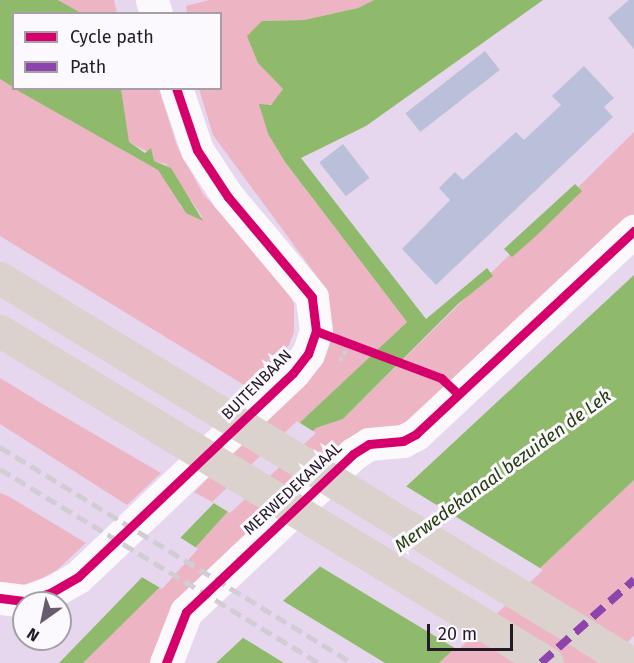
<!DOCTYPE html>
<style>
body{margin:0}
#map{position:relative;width:634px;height:663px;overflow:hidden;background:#e6d7ee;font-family:"Fira Sans",sans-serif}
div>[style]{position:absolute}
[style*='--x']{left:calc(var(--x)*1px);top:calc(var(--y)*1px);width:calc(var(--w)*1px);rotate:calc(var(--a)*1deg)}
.green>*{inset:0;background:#edb5c4}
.water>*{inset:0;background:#8fba6c}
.pier>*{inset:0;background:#e6d7ee}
.building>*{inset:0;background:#bac0d9;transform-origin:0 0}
.path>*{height:4px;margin-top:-2px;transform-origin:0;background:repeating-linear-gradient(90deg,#d1cdd3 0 4.5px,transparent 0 7.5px)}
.street>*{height:33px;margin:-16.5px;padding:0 16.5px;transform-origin:16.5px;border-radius:16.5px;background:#fbf9fc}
.highway>*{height:33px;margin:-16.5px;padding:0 16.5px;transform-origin:16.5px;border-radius:16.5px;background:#dbd2cd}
.rail>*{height:4.5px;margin-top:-2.25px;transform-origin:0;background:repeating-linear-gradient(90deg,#d2cdd4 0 12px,transparent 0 18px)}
.quiet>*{height:8px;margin-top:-4px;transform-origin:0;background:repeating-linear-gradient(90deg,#8e44ad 0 15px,transparent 0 23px)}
.cycleway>*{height:9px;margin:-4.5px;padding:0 4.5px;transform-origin:4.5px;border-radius:4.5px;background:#d6006c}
span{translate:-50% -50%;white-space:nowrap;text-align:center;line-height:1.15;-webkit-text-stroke:6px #fcf9fe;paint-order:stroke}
.street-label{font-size:16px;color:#231a28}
.water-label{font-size:18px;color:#243e0f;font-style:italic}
.legend{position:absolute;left:12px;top:12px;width:210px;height:78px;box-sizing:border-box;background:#fcf9fe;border:2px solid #a5a0a8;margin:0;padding:8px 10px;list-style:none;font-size:18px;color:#231a28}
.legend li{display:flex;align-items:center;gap:12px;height:30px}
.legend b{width:30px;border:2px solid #a5a0a8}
.north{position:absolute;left:12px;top:591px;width:60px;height:60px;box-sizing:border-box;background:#fcf9fe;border:2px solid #a5a0a8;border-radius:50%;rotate:213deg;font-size:16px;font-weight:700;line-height:24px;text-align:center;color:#231a28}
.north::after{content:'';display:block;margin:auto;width:21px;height:27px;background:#675c6d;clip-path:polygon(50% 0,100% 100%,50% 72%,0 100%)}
.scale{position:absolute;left:427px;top:624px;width:86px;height:27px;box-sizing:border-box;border:3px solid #231a28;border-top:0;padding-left:8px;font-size:18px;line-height:21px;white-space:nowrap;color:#231a28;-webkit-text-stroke:4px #fcf9fe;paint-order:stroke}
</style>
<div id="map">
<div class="green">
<div style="clip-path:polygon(58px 0,114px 0,117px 13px,81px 13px)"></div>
<div style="clip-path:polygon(209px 0,374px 0,358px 8px,304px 20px,262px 21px,256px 59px,283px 89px,275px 102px,261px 108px,268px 134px,285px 162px,407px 322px,214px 503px,194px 492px,306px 382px,321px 282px,213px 135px,199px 89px,220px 88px,220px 14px,187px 13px,186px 6px)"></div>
<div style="clip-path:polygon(0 79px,158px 170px,175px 192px,181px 207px,203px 218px,166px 164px,153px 161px,148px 152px,128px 142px,121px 89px,159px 89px,177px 146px,203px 194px,282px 279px,294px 304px,294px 332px,289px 345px,249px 388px,0 236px)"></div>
<div style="clip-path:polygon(634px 132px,634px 215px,406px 433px,364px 438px,155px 663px,83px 663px,158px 589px,232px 507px,316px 428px,343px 419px)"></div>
<div style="clip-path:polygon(0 378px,51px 409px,161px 473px,127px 505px,0 424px)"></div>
<div style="clip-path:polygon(634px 480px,634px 636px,605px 663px,439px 663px)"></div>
<div style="clip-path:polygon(0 493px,8px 496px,86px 543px,57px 570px,40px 579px,25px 585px,0 585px)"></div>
</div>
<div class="water">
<div style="clip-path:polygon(0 0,58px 0,81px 13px,14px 14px,13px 87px,0 79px)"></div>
<div style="clip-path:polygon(374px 0,543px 0,366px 126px,301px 158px,426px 319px,487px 268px,493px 276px,458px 304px,343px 419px,316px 428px,232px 507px,158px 589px,83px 663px,59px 663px,214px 503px,407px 322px,285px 162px,268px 134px,259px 104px,271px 105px,283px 89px,258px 63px,247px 36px,262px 21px,304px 20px,358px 8px)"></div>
<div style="clip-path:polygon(15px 89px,121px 89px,129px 142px,145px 153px,151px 148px,154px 161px,171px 168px,203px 221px,186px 213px,158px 170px)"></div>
<div style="clip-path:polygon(575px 184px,582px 191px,536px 236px,512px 257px,504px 249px)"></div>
<div style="clip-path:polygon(634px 275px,634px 480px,439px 663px,216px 663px)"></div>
</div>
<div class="pier">
<div style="clip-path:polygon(297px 421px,316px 433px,230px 513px,212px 502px)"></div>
<div style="clip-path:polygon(404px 485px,543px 570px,458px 650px,316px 564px)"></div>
<div style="clip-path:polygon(178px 536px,198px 549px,162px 589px,140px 576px)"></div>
<div style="clip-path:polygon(280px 599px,385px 663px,284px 663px,240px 636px)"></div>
</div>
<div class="building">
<div style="clip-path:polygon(629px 0,634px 0,634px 49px,608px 18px)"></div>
<div style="left:485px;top:51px;width:24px;height:101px;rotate:52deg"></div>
<div style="clip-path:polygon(584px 66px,614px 98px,604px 107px,613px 117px,436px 285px,402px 249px,450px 200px,439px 188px,455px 172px,463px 180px,516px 132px,524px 140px,561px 105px,552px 96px)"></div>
<div style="left:343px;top:144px;width:43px;height:30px;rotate:52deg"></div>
</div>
<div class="path">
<div style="--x:340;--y:361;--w:20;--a:-60"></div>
</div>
<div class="street">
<div style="--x:152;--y:0;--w:15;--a:74"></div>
<div style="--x:0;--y:598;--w:26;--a:7"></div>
<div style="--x:26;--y:601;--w:28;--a:-19"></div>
<div style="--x:52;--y:592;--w:30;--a:-30"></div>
<div style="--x:78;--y:577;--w:296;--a:-43.5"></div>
<div style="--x:293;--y:373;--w:24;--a:-52"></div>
<div style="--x:308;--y:354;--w:24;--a:-71"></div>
<div style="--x:316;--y:331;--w:34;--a:-97"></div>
<div style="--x:312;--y:297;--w:131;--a:-130"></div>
<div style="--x:228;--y:197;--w:56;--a:-123.4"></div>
<div style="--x:197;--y:150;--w:65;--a:-108.7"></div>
<div style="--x:166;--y:663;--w:55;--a:-68.6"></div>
<div style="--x:186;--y:612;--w:230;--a:-43.4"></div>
<div style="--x:353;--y:454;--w:19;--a:-32"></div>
<div style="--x:369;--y:444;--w:34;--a:-5"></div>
<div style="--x:403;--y:441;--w:15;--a:-28"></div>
<div style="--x:416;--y:434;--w:298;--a:-43"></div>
</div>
<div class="highway">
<div style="--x:0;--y:278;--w:739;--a:31.39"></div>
<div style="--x:0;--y:331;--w:640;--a:31.26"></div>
</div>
<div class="rail">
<div style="--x:0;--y:447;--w:414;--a:31.5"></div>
<div style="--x:0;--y:469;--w:373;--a:31.3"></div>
</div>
<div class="quiet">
<div style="--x:541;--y:663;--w:125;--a:-41.7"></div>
</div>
<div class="cycleway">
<div style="--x:316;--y:331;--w:134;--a:20.6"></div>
<div style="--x:441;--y:378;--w:23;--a:43"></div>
<div style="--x:0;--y:598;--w:26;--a:7"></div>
<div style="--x:26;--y:601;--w:28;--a:-19"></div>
<div style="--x:52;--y:592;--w:30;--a:-30"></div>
<div style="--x:78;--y:577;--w:296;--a:-43.5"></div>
<div style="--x:293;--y:373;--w:24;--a:-52"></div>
<div style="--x:308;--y:354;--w:24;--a:-71"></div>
<div style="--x:316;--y:331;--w:34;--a:-97"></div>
<div style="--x:312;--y:297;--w:131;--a:-130"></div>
<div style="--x:228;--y:197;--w:56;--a:-123.4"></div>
<div style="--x:197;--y:150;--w:65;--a:-108.7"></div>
<div style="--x:166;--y:663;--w:55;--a:-68.6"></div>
<div style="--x:186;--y:612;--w:230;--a:-43.4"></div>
<div style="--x:353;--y:454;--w:19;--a:-32"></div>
<div style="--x:369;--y:444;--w:34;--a:-5"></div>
<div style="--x:403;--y:441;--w:15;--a:-28"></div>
<div style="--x:416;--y:434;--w:298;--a:-43"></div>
</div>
<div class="street-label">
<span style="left:257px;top:385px;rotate:-45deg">BUITENBAAN</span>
<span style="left:293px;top:489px;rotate:-43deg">MERWEDEKANAAL</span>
</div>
<div class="water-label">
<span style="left:503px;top:471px;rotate:-36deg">Merwedekanaal bezuiden de Lek</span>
</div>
<ul class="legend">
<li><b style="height:8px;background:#d6006c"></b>Cycle path</li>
<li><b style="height:8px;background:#8e44ad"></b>Path</li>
</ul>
<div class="north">N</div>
<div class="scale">20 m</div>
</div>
